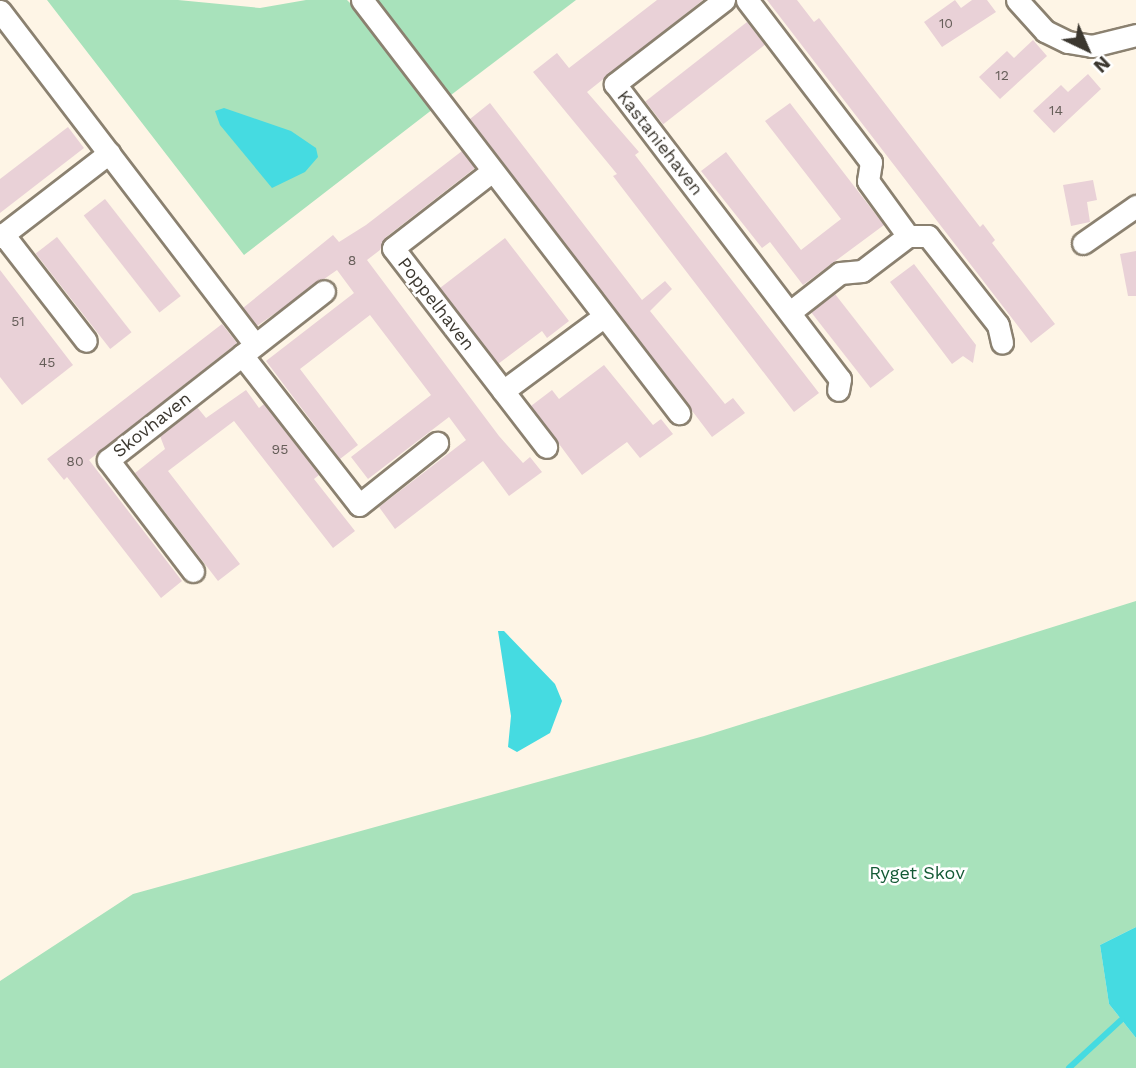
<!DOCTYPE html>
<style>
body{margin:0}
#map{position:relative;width:1136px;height:1068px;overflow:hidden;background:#fef5e6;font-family:"Work Sans",sans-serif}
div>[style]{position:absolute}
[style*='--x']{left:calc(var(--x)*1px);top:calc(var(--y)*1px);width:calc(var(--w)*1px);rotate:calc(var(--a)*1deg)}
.green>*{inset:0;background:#a8e2bb}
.water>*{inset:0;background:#45dbe1}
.stream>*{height:6px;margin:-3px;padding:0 3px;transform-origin:3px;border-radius:3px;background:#45dbe1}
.building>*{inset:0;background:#e9d1d7;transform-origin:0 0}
.roads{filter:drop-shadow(2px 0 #8b8170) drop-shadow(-2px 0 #8b8170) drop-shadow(0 2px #8b8170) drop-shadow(0 -2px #8b8170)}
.minor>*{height:21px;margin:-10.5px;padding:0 10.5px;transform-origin:10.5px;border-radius:10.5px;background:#fff}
span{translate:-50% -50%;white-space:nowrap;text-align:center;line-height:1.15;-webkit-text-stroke:5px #fff;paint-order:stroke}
.number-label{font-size:14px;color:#665e59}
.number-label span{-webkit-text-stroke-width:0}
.street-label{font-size:18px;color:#3b372f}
.park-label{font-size:18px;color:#145a35}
.north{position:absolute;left:1052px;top:14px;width:70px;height:70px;-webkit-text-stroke:5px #fff;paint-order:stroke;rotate:136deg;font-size:19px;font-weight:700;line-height:28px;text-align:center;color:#3b372f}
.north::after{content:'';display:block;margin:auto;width:24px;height:32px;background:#3b372f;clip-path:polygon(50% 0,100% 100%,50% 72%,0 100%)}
</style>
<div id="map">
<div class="green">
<div style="clip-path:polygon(47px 0,178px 0,260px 8px,306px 0,347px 0,369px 22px,433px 109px,244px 255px)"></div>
<div style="clip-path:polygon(375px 0,576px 0,447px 98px)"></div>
<div style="clip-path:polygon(1136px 601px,1136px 927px,1100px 945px,1109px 1004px,1136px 1038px,1136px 1068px,0 1068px,0 981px,133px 894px,704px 736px)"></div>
</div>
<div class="water">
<div style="clip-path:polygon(224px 108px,291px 131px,316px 148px,318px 157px,305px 172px,272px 188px,220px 125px,215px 111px)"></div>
<div style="clip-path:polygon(498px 631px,504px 631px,555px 684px,562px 701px,550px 733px,517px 752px,508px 747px,511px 716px)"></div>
<div style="clip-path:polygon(1136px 927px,1136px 1038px,1109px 1004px,1100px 945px)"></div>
</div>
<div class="stream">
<div style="--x:1069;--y:1068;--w:71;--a:-42.7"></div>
</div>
<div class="building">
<div style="clip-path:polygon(657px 0,703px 0,587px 92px,639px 152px,635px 155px,819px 393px,794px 412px,613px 176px,617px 174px,533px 72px,557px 53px,569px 68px)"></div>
<div style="clip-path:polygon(767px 0,797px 0,814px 22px,819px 18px,980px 227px,983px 224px,995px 240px,992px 243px,1055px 324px,1031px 343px)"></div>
<div style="clip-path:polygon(955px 0,961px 8px,972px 0,987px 0,996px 12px,942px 47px,924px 22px)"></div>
<div style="left:747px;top:22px;width:29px;height:129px;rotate:52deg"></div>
<div style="clip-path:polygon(1033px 40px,1047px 56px,1000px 99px,979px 77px,1007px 51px,1014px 58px)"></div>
<div style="clip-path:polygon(1088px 74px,1101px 89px,1054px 133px,1033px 111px,1061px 85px,1068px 92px)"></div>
<div style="clip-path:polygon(490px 103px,642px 300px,665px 281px,672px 289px,650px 311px,725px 404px,733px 398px,745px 413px,712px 437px,470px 119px)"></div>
<div style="clip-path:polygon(790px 103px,884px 225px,803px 285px,770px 242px,762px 248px,701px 171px,726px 152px,801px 250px,841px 219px,765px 121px)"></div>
<div style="clip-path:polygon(68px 127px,84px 148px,0 213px,0 179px)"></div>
<div style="clip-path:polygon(462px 151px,475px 168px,385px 238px,380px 250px,367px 260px,499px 436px,523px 463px,530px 457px,542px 472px,509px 496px,483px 461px,395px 529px,379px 507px,466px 440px,449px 417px,368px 479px,351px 457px,431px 395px,370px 315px,300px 369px,358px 445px,340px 459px,266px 361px,354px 293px,337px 270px,257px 326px,243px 308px,333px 235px,339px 242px,366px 225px)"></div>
<div style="clip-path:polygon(1093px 180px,1097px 200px,1087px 202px,1090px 222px,1071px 226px,1063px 185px)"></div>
<div style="left:105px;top:199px;width:123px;height:27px;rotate:52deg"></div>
<div style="left:57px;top:237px;width:121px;height:27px;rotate:52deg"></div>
<div style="clip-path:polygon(505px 238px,569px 321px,547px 338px,542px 331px,498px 364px,440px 288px)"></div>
<div style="clip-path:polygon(1136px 251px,1136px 296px,1128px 296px,1120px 254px)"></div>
<div style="clip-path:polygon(914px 264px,976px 345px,973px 363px,963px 356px,952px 364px,890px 282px)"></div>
<div style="clip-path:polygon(0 270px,73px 365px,22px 405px,0 377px)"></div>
<div style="left:835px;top:294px;width:96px;height:30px;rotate:52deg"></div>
<div style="clip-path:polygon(222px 324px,237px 343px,89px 460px,182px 581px,161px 598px,67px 477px,64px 480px,47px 459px)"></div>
<div style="clip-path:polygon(604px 365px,653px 425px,661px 419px,673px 434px,640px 458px,627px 442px,582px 475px,531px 406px,552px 390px,559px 399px)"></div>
<div style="clip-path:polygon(246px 390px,259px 408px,264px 404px,319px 475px,314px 479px,355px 531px,333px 548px,234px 421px,168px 471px,240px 564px,218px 581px,135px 473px,165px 449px,160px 436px,197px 407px,206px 418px)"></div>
</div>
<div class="roads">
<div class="minor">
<div style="--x:362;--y:0;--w:521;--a:52.49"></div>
<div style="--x:724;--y:0;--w:138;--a:142.4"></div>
<div style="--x:615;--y:84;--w:371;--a:52.7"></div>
<div style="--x:840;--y:379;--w:11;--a:100"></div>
<div style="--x:747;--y:0;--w:204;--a:52.6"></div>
<div style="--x:871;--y:162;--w:19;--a:99"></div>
<div style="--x:868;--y:181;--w:68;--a:54"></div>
<div style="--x:908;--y:236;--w:20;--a:0"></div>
<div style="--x:928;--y:236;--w:113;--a:51.8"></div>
<div style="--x:998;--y:325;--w:18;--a:77"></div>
<div style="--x:1017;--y:0;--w:42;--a:47.9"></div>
<div style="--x:1045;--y:31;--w:25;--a:26"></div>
<div style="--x:1068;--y:42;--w:24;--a:9"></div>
<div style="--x:1092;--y:46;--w:45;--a:-14"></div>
<div style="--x:0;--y:11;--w:420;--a:52.6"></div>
<div style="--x:491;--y:172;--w:124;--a:142.2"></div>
<div style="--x:393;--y:248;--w:251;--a:52.4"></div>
<div style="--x:3;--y:234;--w:135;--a:52.2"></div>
<div style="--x:0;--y:237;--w:138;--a:-37.6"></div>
<div style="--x:1083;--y:243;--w:65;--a:-34.9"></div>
<div style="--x:790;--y:312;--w:63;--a:-38"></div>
<div style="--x:840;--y:273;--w:22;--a:-5"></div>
<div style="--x:862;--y:271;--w:58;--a:-37.3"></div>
<div style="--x:242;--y:355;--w:190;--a:52"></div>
<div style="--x:359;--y:505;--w:100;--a:-38.5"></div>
<div style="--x:503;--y:391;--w:124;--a:-36.5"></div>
<div style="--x:193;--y:571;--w:140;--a:-127.4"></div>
<div style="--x:108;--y:460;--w:274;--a:-38"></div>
</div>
</div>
<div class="number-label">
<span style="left:946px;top:23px">10</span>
<span style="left:1002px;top:75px">12</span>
<span style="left:1056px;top:110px">14</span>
<span style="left:352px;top:260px">8</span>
<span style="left:18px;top:321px">51</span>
<span style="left:47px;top:362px">45</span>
<span style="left:280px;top:449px">95</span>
<span style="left:75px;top:461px">80</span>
</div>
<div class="street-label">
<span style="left:660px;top:143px;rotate:52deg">Kastaniehaven</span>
<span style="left:436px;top:304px;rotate:52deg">Poppelhaven</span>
<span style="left:152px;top:425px;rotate:-38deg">Skovhaven</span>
</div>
<div class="park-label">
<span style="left:917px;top:873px">Ryget Skov</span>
</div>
<div class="north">N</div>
</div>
